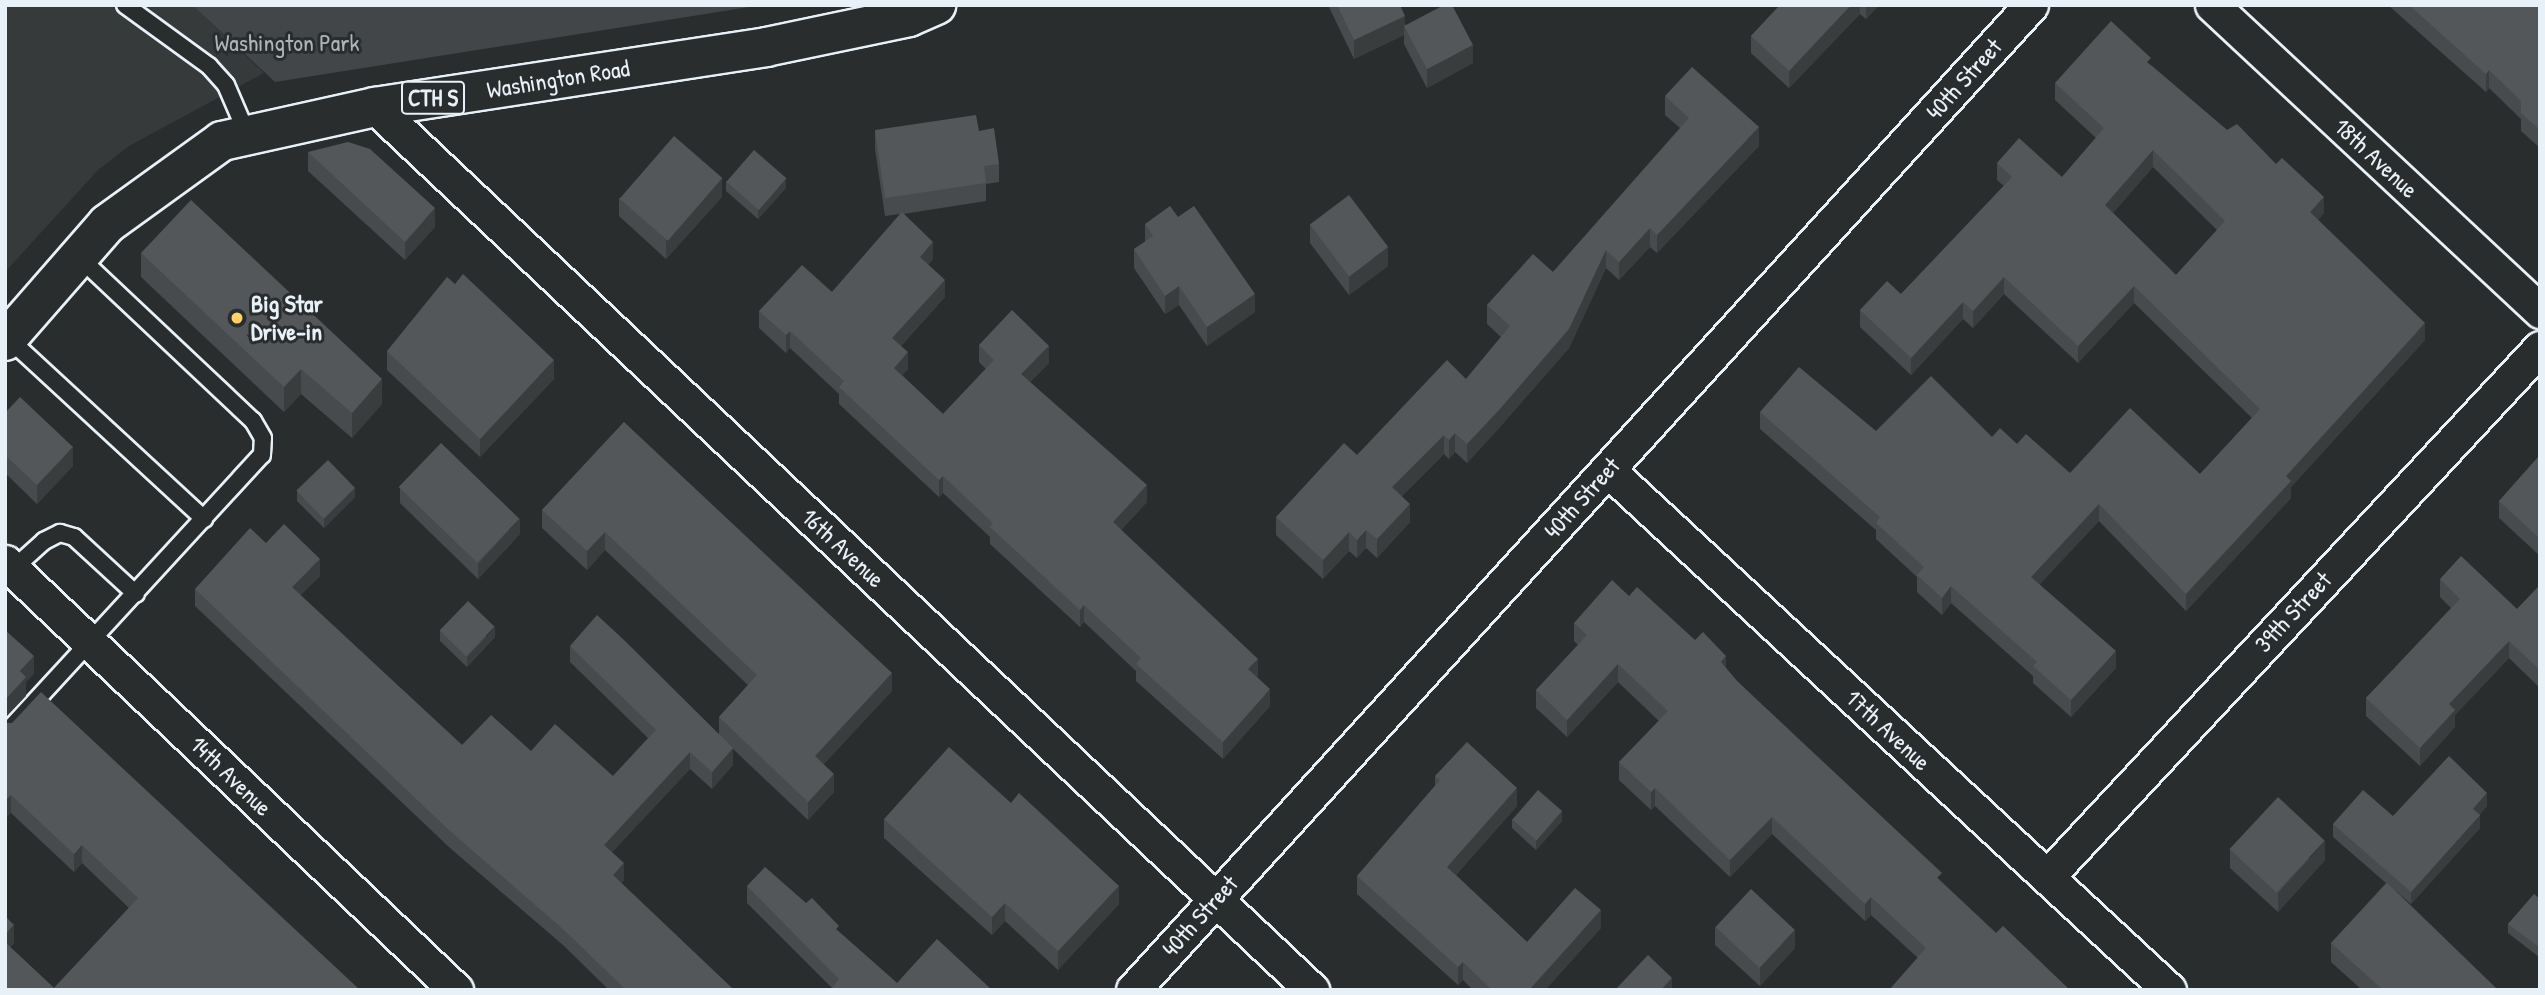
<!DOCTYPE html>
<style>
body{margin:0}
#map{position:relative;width:2545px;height:995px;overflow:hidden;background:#2a2d2e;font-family:"Patrick Hand",sans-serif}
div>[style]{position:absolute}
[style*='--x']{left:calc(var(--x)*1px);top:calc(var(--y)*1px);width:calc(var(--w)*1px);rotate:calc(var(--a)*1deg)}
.built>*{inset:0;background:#363a3b}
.green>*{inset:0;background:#424648}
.roads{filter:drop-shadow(2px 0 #e8f1f8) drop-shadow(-2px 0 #e8f1f8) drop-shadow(0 2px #e8f1f8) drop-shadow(0 -2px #e8f1f8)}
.lane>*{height:16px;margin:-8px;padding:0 8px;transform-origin:8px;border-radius:8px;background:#2a2d2e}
.street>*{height:33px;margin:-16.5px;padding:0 16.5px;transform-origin:16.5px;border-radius:16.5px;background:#2a2d2e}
.primary>*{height:38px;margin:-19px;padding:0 19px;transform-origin:19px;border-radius:19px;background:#2a2d2e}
.wall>*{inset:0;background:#474b4d}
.shaded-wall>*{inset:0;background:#3a3d3e}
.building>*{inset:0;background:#535759;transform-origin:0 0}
.dots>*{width:19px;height:19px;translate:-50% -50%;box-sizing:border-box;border:4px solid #2a2d2e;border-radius:50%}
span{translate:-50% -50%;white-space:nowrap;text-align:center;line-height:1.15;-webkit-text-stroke:6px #2a2d2e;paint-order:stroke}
.shield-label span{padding:2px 5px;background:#2a2d2e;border:2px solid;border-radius:5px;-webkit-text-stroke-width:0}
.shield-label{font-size:23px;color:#e8f1f8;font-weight:700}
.park-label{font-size:24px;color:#aeb5ba}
.street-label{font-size:24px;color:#e8f1f8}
.poi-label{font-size:24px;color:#e8f1f8;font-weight:700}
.left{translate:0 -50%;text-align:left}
.frame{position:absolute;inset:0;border:7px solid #e8f1f8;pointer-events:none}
</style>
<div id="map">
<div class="built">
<div style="clip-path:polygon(5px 5px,192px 5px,264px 73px,129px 146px,98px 170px,5px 272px)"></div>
</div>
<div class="green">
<div style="clip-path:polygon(192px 5px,762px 5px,275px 82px)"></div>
</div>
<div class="roads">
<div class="lane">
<div style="--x:125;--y:5;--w:104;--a:36"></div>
<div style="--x:209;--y:66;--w:25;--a:48"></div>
<div style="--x:226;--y:85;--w:56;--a:66.7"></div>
<div style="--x:8;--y:338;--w:267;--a:42.7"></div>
<div style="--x:13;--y:569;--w:42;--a:-42.1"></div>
<div style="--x:44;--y:541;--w:18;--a:-27"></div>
<div style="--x:60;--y:533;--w:15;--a:16"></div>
<div style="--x:74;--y:537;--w:84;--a:42.6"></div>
<div style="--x:5;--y:734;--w:379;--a:-47.4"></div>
<div style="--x:262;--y:455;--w:17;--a:-87"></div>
<div style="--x:263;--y:438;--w:20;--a:-120"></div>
<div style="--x:253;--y:421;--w:239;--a:-136.7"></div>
</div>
<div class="street">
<div style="--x:2212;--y:5;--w:449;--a:43"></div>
<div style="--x:375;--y:107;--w:1288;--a:43.3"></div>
<div style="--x:1608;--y:470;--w:765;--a:42.83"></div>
<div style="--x:5;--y:562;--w:622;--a:43.5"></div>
<div style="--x:2047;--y:877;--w:723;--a:-47.02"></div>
<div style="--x:1133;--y:990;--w:1333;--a:-47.65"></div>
</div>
<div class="primary">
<div style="--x:5;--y:341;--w:155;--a:-48.9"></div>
<div style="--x:107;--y:224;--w:142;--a:-35.8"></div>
<div style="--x:222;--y:141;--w:157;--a:-12.5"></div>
<div style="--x:375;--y:107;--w:396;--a:-8.7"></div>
<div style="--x:766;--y:47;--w:146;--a:-11.8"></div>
<div style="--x:909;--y:17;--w:30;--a:-24"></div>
</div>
</div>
<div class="wall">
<div style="clip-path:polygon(1328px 5px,1400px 5px,1405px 25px,1473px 63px,1427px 88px,1404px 44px,1404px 35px,1354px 59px)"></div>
<div style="clip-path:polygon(1780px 5px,1879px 5px,1866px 19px,1860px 14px,1789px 88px,1751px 53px,1751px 36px)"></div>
<div style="clip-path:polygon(2388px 5px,2540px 5px,2540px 148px,2521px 131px,2521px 119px,2489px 88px,2486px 92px)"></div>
<div style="clip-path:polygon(evenodd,2151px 65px,2324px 213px,2318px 220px,2425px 340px,2291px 487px,2291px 498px,2186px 611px,2099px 521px,2039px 584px,2116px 668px,2071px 717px,2033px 683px,2033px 676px,1951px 603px,1942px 615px,1917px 592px,1917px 577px,1876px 539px,1876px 530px,1760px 429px,1760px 412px,1876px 431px,1992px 437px,2017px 444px,2070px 473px,2200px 474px,2252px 418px,2134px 303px,2078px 363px,2004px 294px,1973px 328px,1963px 319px,1911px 375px,1860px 327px,1860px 310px,1901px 294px,2004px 186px,1997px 180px,1997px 163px,2062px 177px,2096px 138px,2055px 100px,2055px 83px,2151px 65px,2153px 167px,2217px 230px,2176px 275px,2113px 213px,2153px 167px)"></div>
<div style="clip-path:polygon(1665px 96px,1759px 146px,1657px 253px,1650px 247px,1619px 280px,1606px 268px,1569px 348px,1499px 428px,1467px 463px,1455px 452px,1449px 459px,1444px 454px,1402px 496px,1410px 522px,1377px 558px,1366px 548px,1357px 558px,1349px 551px,1323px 579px,1276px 535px,1276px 517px,1357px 455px,1466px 379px,1501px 337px,1487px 324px,1487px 305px,1553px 272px,1680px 128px,1665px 115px)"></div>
<div style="clip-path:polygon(875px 130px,999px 164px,999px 182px,986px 184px,986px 201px,903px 214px,933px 259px,928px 265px,945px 297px,901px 346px,908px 369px,902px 375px,943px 414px,986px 369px,979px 362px,979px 345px,1049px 363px,1030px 382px,1147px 502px,1121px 530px,1258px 676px,1257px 677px,1270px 706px,1223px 759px,1136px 681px,1136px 671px,1084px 622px,1080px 627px,990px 544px,990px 537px,943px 493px,939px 497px,839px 404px,839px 394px,790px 348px,786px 353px,759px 328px,759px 311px,832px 292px,900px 214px,885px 216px,875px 149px)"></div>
<div style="clip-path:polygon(308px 152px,435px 227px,405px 260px,308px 171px)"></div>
<div style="clip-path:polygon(726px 181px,786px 188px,758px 219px,726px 191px)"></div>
<div style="clip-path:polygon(722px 197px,666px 259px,619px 216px,619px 198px)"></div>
<div style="clip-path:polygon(1178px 217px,1255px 312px,1207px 346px,1179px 305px,1165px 314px,1134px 268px,1134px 249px,1145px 242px,1145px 224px)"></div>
<div style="clip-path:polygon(1310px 224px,1388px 266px,1349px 295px,1310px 243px)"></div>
<div style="clip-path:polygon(141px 253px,382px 404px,352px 438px,301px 394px,284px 412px,141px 277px)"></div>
<div style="clip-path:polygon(387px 351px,554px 379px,480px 457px,387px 370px)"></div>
<div style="clip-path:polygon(5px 413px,73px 466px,37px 504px,5px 473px)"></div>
<div style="clip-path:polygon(624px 422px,892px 691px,823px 764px,834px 792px,808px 820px,733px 749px,733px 765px,712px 789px,690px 769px,612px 852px,624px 880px,621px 883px,734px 990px,609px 990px,563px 945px,450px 848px,195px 606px,195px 589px,266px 543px,320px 576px,300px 595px,462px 745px,531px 751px,613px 776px,648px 738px,570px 662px,570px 646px,719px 734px,719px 717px,748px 685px,605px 550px,587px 570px,542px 528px,542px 510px)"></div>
<div style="clip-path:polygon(2540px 455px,2540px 556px,2499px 518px,2499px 501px)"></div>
<div style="clip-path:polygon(400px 488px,520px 534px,478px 579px,400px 503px)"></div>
<div style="clip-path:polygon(297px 491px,355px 497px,324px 528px,297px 501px)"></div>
<div style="clip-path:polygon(2440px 579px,2517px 609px,2540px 585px,2540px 688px,2509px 658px,2455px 715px,2455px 727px,2420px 766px,2366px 716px,2366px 698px,2451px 608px,2440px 597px)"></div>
<div style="clip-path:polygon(1629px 596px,1726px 668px,1737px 681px,1942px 882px,1996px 933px,2070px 990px,1918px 958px,1871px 915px,1865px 921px,1772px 834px,1730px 877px,1655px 806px,1651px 810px,1619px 780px,1619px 762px,1659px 721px,1618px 682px,1567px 737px,1536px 708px,1536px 690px,1578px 645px,1574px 641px,1574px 623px)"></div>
<div style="clip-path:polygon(440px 631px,495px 637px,467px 667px,440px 641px)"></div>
<div style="clip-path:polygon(5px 723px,360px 990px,5px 990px,5px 916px,14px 943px,10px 947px,54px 988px,129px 908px,82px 863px,74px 872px,11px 813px)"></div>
<div style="clip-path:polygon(1435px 776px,1517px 806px,1456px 875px,1527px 942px,1601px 928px,1545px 990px,1473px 990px,1463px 980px,1458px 985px,1357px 894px,1357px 876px,1435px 786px)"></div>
<div style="clip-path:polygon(2487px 806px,2480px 814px,2480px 828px,2411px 904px,2395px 890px,2498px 990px,2362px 990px,2331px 962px,2331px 943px,2386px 883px,2333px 837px,2333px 824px)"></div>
<div style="clip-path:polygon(884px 819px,1119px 904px,1058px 970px,1005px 921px,992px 935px,884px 838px)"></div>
<div style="clip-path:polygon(1512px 819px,1562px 821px,1536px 850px,1512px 828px)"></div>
<div style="clip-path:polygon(2230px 849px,2325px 860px,2278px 912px,2230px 868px)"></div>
<div style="clip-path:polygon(747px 886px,839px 932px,897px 983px,992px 990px,832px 990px,832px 988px,747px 903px)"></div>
<div style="clip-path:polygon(2540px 899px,2540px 956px,2539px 957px,2508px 933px,2508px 924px)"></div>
<div style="clip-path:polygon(1715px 927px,1795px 948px,1760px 986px,1715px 945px)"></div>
</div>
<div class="shaded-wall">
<div style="clip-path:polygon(1851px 5px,1860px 5px,1860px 14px,1789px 88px,1789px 71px)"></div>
<div style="clip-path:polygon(1866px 5px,1879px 5px,1866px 19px)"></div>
<div style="clip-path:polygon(1405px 16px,1404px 35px,1354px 59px,1354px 40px)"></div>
<div style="clip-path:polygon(1473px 45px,1473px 63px,1427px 88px,1427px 69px)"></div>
<div style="clip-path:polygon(2489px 70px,2489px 88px,2486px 92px,2486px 74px)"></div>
<div style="clip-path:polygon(1759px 127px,1759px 146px,1657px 253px,1657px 235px)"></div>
<div style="clip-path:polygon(2153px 150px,2153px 167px,2105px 222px,2105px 205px)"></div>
<div style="clip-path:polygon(722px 178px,722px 197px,666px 259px,666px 240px)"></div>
<div style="clip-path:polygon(786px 178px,786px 188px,758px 219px,758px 210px)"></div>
<div style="clip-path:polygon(2324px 197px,2324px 213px,2310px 229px,2310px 212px)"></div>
<div style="clip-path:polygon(435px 208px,435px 227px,405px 260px,405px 242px)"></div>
<div style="clip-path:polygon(1650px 228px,1650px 247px,1619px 280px,1619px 262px)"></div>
<div style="clip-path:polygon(933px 242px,933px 259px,920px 274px,920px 257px)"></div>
<div style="clip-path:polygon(1388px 247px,1388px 266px,1349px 295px,1349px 277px)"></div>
<div style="clip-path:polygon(1606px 250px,1606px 268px,1569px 348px,1499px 428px,1467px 463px,1467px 444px)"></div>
<div style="clip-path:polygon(2004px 277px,2004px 294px,1973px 328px,1973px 311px)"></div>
<div style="clip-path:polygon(945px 280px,945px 297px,892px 355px,892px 338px)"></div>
<div style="clip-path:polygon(1179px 286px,1179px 305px,1165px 314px,1165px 296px)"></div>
<div style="clip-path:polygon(2134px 286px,2134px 303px,2078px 363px,2078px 346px)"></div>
<div style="clip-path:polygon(1255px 294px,1255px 312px,1207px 346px,1207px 327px)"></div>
<div style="clip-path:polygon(1963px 302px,1963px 319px,1911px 375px,1911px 358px)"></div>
<div style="clip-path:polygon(2425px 323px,2425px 340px,2291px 487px,2291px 498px,2186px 611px,2186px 594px,2286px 476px)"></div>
<div style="clip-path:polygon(790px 331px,790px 348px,786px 353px,786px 335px)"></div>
<div style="clip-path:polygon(1049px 346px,1049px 363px,1021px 391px,1021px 374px)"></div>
<div style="clip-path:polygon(908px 352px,908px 369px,894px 385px,894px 368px)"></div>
<div style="clip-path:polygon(554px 360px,554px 379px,480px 457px,480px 439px)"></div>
<div style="clip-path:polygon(301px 369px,301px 394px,284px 412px,284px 387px)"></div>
<div style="clip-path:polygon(382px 379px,382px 404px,352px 438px,352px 413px)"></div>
<div style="clip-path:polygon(1455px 433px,1455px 452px,1449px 459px,1449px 440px)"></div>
<div style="clip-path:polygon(1444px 435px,1444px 454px,1392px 506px,1392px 487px)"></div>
<div style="clip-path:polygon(73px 447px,73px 466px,37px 504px,37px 485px)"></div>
<div style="clip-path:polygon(943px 476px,943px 493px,939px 497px,939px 480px)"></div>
<div style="clip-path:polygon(1147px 485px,1147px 502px,1113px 539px,1113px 522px)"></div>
<div style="clip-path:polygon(355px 488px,355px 497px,324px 528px,324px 519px)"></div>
<div style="clip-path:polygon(1410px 504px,1410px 522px,1377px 558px,1377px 539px)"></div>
<div style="clip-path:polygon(2099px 504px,2099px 521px,2031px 594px,2031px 577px)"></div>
<div style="clip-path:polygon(520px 518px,520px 534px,478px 579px,478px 564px)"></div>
<div style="clip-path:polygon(1366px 530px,1366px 548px,1357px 558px,1357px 540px)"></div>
<div style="clip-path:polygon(605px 532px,605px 550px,587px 570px,587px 551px)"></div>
<div style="clip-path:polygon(1349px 532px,1349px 551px,1323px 579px,1323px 560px)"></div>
<div style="clip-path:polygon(320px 559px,320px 576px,292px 604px,292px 587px)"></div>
<div style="clip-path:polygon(1951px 586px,1951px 603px,1942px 615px,1942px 598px)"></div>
<div style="clip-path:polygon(1084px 605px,1084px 622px,1080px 627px,1080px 610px)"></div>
<div style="clip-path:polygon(495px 627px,495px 637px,467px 667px,467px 657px)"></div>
<div style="clip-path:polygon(2509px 641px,2509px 658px,2455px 715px,2455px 727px,2420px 766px,2420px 748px,2449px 704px)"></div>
<div style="clip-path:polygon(2116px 651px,2116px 668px,2071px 717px,2071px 700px)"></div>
<div style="clip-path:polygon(34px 656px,34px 674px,26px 682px,26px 696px,5px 718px,5px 700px,20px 671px)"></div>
<div style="clip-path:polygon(1726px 656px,1726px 673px,1721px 662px)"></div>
<div style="clip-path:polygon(1258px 659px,1258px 676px,1248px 686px,1248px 669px)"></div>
<div style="clip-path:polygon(1618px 664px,1618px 682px,1567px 737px,1567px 720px)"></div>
<div style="clip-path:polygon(892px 673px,892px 691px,815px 774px,815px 756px)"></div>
<div style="clip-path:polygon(1270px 689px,1270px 706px,1223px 759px,1223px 742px)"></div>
<div style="clip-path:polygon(733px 748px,733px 765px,712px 789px,712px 772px)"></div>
<div style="clip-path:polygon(690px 752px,690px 769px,604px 861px,604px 845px)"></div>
<div style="clip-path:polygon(834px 774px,834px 792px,808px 820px,808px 802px)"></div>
<div style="clip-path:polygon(1517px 788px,1517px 806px,1447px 885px,1447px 867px)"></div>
<div style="clip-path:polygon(1655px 788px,1655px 806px,1651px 810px,1651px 792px)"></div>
<div style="clip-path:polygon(2487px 793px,2487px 806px,2473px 821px,2473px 809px)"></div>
<div style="clip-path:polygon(11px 795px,11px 813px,5px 819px,5px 801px)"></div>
<div style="clip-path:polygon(1562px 811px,1562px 821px,1536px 850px,1536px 840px)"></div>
<div style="clip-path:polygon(2480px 815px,2480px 828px,2411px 904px,2411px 892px)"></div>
<div style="clip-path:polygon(1772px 817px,1772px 834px,1730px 877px,1730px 860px)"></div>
<div style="clip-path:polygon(2325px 841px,2325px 860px,2278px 912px,2278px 893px)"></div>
<div style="clip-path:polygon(82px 845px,82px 863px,74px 872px,74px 854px)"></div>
<div style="clip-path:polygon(624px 863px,624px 880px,613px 892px,613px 875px)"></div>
<div style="clip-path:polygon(1119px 886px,1119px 904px,1058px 970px,1058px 951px)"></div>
<div style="clip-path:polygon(1871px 897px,1871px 915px,1865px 921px,1865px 904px)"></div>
<div style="clip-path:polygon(1005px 903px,1005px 921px,992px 935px,992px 917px)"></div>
<div style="clip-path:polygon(1601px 910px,1601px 928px,1545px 990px,1529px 990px)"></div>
<div style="clip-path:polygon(14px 925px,14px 943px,5px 952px,5px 934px)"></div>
<div style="clip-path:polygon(1795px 930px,1795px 948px,1760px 986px,1760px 967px)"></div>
<div style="clip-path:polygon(1463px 962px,1463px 980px,1458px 985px,1458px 967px)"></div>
<div style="clip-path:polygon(1672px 978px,1672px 990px,1661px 990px)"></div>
</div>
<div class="building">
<div style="clip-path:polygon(1337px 5px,1400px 5px,1405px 16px,1354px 40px)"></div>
<div style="clip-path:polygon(1444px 5px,1452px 5px,1473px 45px,1427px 69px,1404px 26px)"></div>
<div style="clip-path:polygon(1780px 5px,1851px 5px,1789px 71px,1751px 36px)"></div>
<div style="clip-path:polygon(2409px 5px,2540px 5px,2540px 130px,2521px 113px,2521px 101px,2489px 70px,2486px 74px)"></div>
<div style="clip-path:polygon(evenodd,2111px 21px,2151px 58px,2147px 62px,2227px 130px,2237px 124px,2276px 164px,2282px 158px,2324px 197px,2310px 212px,2425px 323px,2286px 476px,2291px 481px,2186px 594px,2099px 504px,2031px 577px,2116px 651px,2071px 700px,2033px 666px,2037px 662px,1951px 586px,1942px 598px,1917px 575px,1924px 567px,1876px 523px,1880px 517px,1760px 412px,1799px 367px,1876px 431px,1931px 376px,1992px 437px,2000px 428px,2017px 444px,2026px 434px,2070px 473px,2130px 408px,2200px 474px,2260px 409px,2134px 286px,2078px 346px,2004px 277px,1973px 311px,1963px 302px,1911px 358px,1860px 310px,1887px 281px,1901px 294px,2012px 177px,1997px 163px,2019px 138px,2062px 177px,2104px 128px,2055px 83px,2111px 21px,2153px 150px,2225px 221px,2176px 275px,2105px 205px,2153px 150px)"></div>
<div style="clip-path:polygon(1692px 67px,1759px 127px,1657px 235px,1650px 228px,1619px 262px,1606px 250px,1569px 329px,1499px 410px,1467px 444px,1455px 433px,1449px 440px,1444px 435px,1392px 487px,1410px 504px,1377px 539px,1366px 530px,1357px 540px,1349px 532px,1323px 560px,1276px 517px,1344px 443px,1357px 455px,1447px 360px,1466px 379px,1510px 326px,1487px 305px,1533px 254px,1553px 272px,1689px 118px,1665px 96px)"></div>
<div style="clip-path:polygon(976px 115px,979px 131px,994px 128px,999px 164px,984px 166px,986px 183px,885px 198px,875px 130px)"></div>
<div style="left:674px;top:136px;width:64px;height:83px;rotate:41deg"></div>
<div style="clip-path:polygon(348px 142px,370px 149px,435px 208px,405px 242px,308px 152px)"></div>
<div style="left:754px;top:150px;width:43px;height:42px;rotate:41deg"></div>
<div style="left:1349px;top:195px;width:65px;height:49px;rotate:53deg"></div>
<div style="clip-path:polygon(191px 200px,382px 379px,352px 413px,301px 369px,284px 387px,141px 253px)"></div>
<div style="clip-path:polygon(1170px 206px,1178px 217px,1194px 206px,1255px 294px,1207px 327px,1179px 286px,1165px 296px,1134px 249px,1153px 236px,1145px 224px)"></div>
<div style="clip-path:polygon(902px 212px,933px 242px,920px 257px,945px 280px,892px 338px,908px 352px,894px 368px,943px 414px,994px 360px,979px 345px,1012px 310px,1049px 346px,1021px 374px,1147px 485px,1113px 522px,1258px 659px,1248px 669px,1270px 689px,1223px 742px,1136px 664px,1141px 658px,1084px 605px,1080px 610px,990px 527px,993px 523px,943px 476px,939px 480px,839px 387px,844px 381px,790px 331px,786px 335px,759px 311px,802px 265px,832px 292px)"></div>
<div style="clip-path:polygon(463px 274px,554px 360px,480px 439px,387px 351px,447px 277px,455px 284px)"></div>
<div style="clip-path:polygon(20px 397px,73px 447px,37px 485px,5px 455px,5px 413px)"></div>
<div style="clip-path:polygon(624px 422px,892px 673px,815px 756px,834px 774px,808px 802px,719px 717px,757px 675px,605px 532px,587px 551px,542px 510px)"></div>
<div style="left:441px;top:443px;width:109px;height:61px;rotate:44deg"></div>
<div style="clip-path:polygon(2540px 455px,2540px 539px,2499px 501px)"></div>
<div style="left:328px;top:460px;width:39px;height:44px;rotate:46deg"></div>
<div style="clip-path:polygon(284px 524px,320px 559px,292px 587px,462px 745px,491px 715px,531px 751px,555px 724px,613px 776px,656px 730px,570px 646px,597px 615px,624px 640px,733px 748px,712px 772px,690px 752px,604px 845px,624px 863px,613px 875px,734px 990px,626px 990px,563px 929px,450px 831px,195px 589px,250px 528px,266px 543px)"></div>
<div style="clip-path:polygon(2461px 556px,2517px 609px,2540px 585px,2540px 670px,2509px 641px,2449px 704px,2455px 710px,2420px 748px,2366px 698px,2460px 599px,2440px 579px)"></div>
<div style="clip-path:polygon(1612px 580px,1629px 596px,1637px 587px,1695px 640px,1703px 632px,1726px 656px,1721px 662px,1737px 681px,1942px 873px,1937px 878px,1996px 933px,2003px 926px,2070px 990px,1889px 990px,1926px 948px,1871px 897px,1865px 904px,1772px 817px,1730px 860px,1655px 788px,1651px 792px,1619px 762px,1668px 711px,1618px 664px,1567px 720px,1536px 690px,1587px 635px,1574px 623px)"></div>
<div style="left:468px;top:601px;width:37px;height:41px;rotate:44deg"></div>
<div style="clip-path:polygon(5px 630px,34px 656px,20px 671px,26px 677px,5px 700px)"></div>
<div style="clip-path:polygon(41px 692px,360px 990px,5px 990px,5px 942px,54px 988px,138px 898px,82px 845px,74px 854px,11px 795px,5px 801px,5px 723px,12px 723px)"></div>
<div style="clip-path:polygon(1467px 742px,1517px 788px,1447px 867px,1527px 942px,1575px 888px,1601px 910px,1529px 990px,1492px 990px,1463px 962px,1458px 967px,1357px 876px,1440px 780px,1435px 776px)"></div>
<div style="clip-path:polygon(949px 747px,1011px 803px,1019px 793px,1119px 886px,1058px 951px,1005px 903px,992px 917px,884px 819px)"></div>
<div style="clip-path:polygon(2449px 756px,2487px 793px,2473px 809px,2480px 815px,2411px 892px,2333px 824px,2363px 790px,2393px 816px)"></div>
<div style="left:1538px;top:790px;width:32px;height:39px;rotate:41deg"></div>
<div style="left:2278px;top:797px;width:64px;height:71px;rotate:43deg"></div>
<div style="clip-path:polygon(765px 867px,806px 903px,812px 898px,839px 926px,836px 929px,897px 983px,937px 939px,992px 990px,833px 990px,832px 988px,839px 979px,747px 886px)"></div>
<div style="clip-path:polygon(2387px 883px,2498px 990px,2383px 990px,2331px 943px)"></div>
<div style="left:1751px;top:889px;width:60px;height:52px;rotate:43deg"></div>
<div style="clip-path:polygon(2534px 894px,2540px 899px,2539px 947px,2508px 924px)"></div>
<div style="clip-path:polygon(5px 916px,14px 925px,5px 934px)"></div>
<div style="clip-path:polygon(1648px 955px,1672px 978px,1661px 990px,1615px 990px)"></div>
</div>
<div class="dots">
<div style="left:237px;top:318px;background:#ffd166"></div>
</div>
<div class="shield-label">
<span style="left:433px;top:98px">CTH S</span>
</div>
<div class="park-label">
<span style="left:287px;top:43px">Washington Park</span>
</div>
<div class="street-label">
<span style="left:558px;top:79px;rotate:-9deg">Washington Road</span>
<span style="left:1964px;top:79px;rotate:-48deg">40th Street</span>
<span style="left:2376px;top:158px;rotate:43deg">18th Avenue</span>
<span style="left:1582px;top:498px;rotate:-48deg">40th Street</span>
<span style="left:843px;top:548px;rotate:43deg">16th Avenue</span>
<span style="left:2293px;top:612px;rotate:-47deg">39th Street</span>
<span style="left:1888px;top:730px;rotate:43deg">17th Avenue</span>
<span style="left:231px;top:776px;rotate:44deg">14th Avenue</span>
<span style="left:1200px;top:916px;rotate:-48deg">40th Street</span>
</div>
<div class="poi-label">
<span class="left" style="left:251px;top:318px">Big Star<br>Drive-in</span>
</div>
<div class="frame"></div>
</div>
